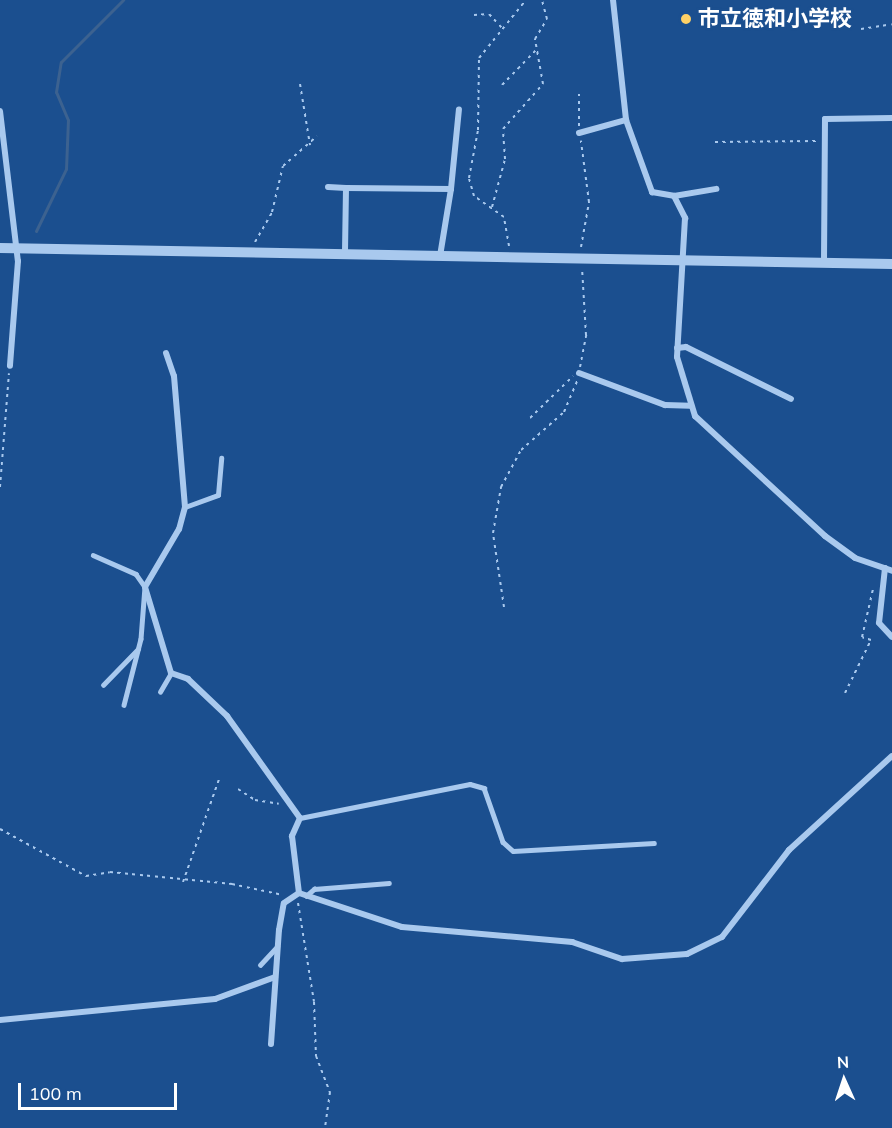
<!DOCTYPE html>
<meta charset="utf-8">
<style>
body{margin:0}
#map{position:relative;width:892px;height:1128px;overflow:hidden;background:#1b4f8f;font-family:Mulish,"Noto Sans JP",sans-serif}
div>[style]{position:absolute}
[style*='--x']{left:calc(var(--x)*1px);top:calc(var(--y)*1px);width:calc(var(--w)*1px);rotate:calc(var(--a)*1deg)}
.stream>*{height:3px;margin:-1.5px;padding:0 1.5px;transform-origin:1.5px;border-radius:1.5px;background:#3c6290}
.path>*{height:2px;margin-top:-1px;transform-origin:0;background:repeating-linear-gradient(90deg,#a9c9ee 0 3px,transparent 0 7.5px)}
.service>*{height:4.5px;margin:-2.25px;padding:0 2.25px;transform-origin:2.25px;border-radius:2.25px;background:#a9c9ee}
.minor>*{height:6px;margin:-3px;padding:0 3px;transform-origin:3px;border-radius:3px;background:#a9c9ee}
.tertiary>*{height:10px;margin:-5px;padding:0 5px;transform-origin:5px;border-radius:5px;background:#a9c9ee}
.dots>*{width:16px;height:16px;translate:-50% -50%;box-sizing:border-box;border:3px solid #1b4f8f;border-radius:50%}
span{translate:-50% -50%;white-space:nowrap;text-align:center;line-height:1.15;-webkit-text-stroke:4.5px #1b4f8f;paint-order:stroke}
.poi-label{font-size:22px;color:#fff;font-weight:700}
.left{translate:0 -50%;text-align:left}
.north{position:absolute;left:814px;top:1050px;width:60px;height:60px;-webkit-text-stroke:4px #1b4f8f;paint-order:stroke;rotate:357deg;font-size:16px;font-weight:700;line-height:24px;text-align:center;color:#fff}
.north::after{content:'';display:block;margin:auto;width:21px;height:27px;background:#fff;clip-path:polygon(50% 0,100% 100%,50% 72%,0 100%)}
.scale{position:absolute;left:18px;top:1083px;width:159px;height:27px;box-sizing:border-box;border:3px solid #fff;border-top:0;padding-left:8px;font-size:18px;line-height:21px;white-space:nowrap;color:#fff;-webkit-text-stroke:4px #1b4f8f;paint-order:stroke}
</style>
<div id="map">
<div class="stream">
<div style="--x:36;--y:231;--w:69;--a:-64.2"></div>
<div style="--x:66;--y:169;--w:49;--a:-87.7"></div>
<div style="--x:68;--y:120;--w:30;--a:-113"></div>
<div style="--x:56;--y:92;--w:30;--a:-81"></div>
<div style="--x:61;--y:62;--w:88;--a:-45"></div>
</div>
<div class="path">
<div style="--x:474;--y:15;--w:15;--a:-4"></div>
<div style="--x:489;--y:14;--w:21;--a:47"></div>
<div style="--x:861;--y:29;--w:31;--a:-9"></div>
<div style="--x:300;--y:84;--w:62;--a:80.7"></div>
<div style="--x:502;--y:85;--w:50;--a:-45.8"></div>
<div style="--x:579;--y:126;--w:32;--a:-90"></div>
<div style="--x:715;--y:142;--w:102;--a:-0.6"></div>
<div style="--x:492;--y:207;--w:50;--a:-74.8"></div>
<div style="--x:505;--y:159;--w:30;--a:-94"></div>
<div style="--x:503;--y:129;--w:60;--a:-48.4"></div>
<div style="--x:543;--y:84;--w:46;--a:-100.1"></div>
<div style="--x:535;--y:39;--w:23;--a:-59"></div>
<div style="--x:547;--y:19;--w:20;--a:-105"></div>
<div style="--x:255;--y:242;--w:34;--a:-60"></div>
<div style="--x:272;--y:212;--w:47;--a:-76.6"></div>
<div style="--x:283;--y:166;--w:45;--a:-41.4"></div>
<div style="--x:509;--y:246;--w:29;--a:-100"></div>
<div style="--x:504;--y:217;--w:37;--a:-145"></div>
<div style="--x:474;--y:196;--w:19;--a:-106"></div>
<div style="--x:469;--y:178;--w:49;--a:-79.4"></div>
<div style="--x:478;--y:130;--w:72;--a:-89.2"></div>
<div style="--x:479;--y:58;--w:75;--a:-51"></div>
<div style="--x:581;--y:247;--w:46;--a:-79.9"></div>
<div style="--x:589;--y:202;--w:62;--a:-97.5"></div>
<div style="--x:580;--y:367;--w:33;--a:-79"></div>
<div style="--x:586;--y:335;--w:67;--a:-93.4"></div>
<div style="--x:530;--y:418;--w:60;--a:-44.3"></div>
<div style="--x:0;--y:487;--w:114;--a:-85.5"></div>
<div style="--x:504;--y:607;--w:75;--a:-98.5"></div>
<div style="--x:493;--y:533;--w:47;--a:-80.1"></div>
<div style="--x:501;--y:487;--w:42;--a:-61.6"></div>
<div style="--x:521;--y:450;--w:57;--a:-41.5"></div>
<div style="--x:564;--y:412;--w:34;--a:-67"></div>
<div style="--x:845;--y:693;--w:59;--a:-63.9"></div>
<div style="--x:871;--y:640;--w:9;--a:-162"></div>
<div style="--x:862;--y:637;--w:49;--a:-77.1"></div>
<div style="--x:238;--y:789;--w:20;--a:33"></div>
<div style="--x:255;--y:800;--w:24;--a:9"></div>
<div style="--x:0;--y:829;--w:98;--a:28.7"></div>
<div style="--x:86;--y:876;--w:24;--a:-9"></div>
<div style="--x:110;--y:872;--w:123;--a:5.6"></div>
<div style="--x:232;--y:884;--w:52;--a:12.2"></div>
<div style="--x:183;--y:882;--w:109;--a:-70.7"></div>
<div style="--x:298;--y:903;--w:100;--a:80.8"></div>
<div style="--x:314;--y:1002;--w:54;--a:87.9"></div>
<div style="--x:316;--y:1056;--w:39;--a:69"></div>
<div style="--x:330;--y:1092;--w:36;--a:98"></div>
</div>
<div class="service">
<div style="--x:185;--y:507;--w:35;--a:-20"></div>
<div style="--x:218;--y:495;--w:37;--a:-85"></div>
<div style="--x:93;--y:555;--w:47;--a:23.8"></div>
<div style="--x:136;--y:574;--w:16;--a:55"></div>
<div style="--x:145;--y:587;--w:52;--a:94.4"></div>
<div style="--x:141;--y:639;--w:68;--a:104.4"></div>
<div style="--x:103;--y:685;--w:50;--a:-45.8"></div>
<div style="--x:160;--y:692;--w:22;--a:-60"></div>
<div style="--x:300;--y:818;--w:173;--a:-11.3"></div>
<div style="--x:470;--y:784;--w:15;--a:16"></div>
<div style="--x:484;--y:788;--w:57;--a:70.6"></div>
<div style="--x:503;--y:842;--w:13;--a:42"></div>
<div style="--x:513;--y:851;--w:141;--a:-3.2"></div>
<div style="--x:306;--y:896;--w:11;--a:-41"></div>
<div style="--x:314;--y:889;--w:75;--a:-4.6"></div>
<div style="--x:260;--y:965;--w:25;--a:-47"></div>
</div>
<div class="minor">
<div style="--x:613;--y:0;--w:121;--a:83.8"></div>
<div style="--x:626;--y:120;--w:77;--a:70.1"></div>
<div style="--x:652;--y:192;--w:22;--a:10"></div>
<div style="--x:674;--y:196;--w:25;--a:63"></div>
<div style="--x:685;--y:218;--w:139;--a:93.3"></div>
<div style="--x:677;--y:357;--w:62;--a:73"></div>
<div style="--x:695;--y:416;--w:177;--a:42.7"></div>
<div style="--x:825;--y:536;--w:37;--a:36"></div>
<div style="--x:855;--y:558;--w:39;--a:19"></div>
<div style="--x:0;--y:111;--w:151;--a:83.2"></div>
<div style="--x:18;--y:261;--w:105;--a:94.4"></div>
<div style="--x:579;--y:133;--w:49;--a:-15.5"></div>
<div style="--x:328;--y:187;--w:18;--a:3"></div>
<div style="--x:346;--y:188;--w:67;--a:90.9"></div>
<div style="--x:346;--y:188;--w:105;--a:0.5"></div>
<div style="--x:451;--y:189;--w:68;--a:99.3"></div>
<div style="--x:451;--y:189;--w:80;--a:-84.3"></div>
<div style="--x:674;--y:196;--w:43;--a:-9.5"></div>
<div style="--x:824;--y:262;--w:143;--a:-89.6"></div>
<div style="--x:825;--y:119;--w:67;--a:-0.9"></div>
<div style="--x:677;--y:348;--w:9;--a:-6"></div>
<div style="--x:686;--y:347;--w:117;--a:26.3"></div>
<div style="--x:166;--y:353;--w:24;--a:71"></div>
<div style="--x:174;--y:376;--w:131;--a:85.2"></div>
<div style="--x:185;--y:507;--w:23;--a:105"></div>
<div style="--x:179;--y:529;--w:67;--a:120.4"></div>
<div style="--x:145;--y:587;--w:90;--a:73.2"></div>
<div style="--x:171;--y:673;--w:18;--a:19"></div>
<div style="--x:188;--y:679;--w:54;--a:43.5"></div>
<div style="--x:227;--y:716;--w:125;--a:54.4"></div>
<div style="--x:300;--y:818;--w:20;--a:114"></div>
<div style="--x:292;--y:836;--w:57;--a:83"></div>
<div style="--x:579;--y:373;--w:92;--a:20.4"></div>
<div style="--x:665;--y:405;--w:25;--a:2"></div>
<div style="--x:885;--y:568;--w:55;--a:96.2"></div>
<div style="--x:879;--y:623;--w:19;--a:47"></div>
<div style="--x:299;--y:893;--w:108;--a:18.3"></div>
<div style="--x:402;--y:927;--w:171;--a:5"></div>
<div style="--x:572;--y:942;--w:53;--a:18.8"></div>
<div style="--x:622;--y:959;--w:65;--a:-4.4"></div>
<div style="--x:687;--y:954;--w:39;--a:-26"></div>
<div style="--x:722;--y:937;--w:110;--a:-52.4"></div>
<div style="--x:789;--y:850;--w:139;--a:-42.4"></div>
<div style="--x:0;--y:1020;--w:216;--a:-5.6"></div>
<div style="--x:215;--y:999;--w:64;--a:-20.1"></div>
<div style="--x:271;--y:1044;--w:114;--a:-86"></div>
<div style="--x:279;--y:930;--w:27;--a:-80"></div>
<div style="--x:284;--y:903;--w:18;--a:-34"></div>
</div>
<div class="tertiary">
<div style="--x:0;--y:248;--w:892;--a:1.03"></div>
</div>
<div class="dots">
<div style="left:686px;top:19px;background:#ffd166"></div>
</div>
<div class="poi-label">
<span class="left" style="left:698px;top:19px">市立徳和小学校</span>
</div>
<div class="north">N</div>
<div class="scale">100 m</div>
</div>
